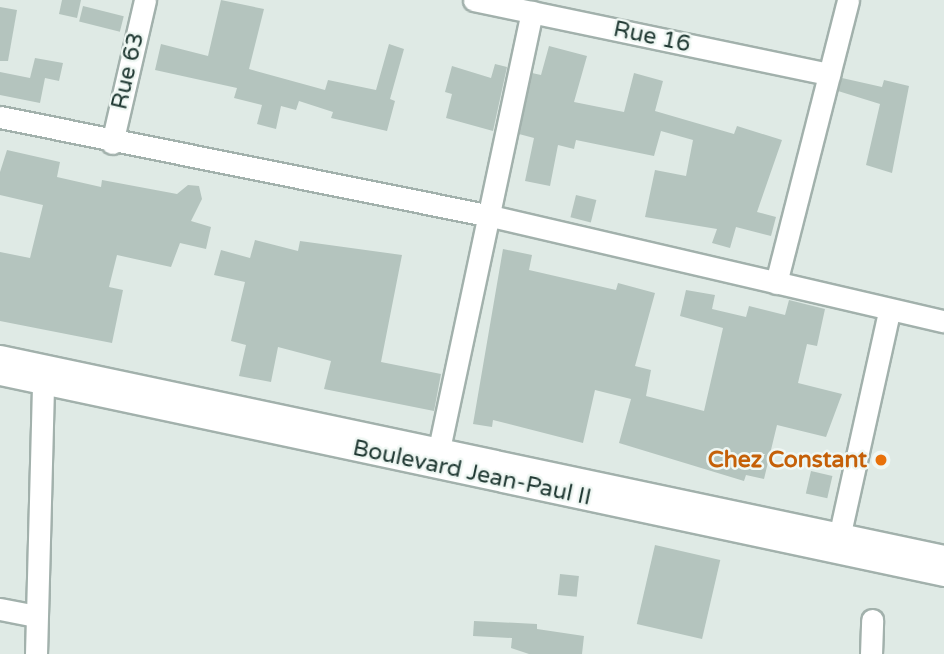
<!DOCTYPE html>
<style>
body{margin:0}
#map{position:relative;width:944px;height:654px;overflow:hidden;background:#dfeae5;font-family:"Varela Round",sans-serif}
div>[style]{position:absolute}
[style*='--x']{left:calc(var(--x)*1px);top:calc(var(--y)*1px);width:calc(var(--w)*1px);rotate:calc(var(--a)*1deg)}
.building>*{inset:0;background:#b4c4be;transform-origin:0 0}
.roads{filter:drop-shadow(2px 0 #a2b1ac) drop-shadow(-2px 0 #a2b1ac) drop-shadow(0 2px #a2b1ac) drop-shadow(0 -2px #a2b1ac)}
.street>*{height:21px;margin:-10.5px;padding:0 10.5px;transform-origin:10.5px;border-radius:10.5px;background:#fff}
.secondary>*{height:21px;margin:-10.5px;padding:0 10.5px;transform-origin:10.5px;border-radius:10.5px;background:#fff}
.dots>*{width:19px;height:19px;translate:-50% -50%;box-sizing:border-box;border:4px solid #eff7f3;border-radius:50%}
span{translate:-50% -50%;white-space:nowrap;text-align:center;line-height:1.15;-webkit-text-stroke:5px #eff7f3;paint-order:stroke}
.street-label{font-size:23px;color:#203933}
.food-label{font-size:23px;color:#c56008;font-weight:700}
.right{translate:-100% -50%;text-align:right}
</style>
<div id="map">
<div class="building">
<div style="clip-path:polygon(62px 0,81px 0,77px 18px,59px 14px)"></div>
<div style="clip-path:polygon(221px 0,264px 9px,249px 69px,325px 90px,328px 80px,376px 90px,389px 44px,404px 49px,390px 99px,395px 101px,387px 131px,331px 118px,333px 112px,299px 101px,296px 110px,281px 106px,276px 129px,257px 124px,262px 105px,234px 98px,237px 88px,155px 70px,161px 44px,208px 56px)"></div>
<div style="left:83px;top:6px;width:42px;height:16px;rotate:14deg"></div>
<div style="clip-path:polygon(0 7px,17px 10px,8px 61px,0 61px)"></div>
<div style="clip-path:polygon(549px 46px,587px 56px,574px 102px,624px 112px,634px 73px,663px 81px,655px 111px,734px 134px,737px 126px,782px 140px,757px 212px,776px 217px,771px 236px,736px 227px,730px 248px,712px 243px,717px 229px,645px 217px,655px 170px,686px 176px,693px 140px,661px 131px,654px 156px,576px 140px,574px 149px,558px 145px,550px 186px,525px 181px,534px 138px,519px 134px,532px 73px,541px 75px)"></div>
<div style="clip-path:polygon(35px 58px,63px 63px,59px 81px,45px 78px,40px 103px,0 95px,0 72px,30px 78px)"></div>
<div style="clip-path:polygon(495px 64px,507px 67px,493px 131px,446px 118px,452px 94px,445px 92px,452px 66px,491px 78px)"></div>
<div style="clip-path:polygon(842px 78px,882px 87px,884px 80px,909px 86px,892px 173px,866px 165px,880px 104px,838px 91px)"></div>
<div style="clip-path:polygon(7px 150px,60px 162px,57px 177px,101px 187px,102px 180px,177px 194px,188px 185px,199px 186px,202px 199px,191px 221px,211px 227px,206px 249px,180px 243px,171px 267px,117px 255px,109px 287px,123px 290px,112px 343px,0 321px,0 252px,30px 258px,43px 205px,0 195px,0 172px)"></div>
<div style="left:576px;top:195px;width:21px;height:23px;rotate:14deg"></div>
<div style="clip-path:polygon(255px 240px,298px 251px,300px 241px,402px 255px,381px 362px,441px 374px,434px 411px,324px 389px,331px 361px,278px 347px,271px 382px,239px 376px,246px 345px,231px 341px,245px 282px,214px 275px,221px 250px,250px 258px)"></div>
<div style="clip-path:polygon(503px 249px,532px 255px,529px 270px,616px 290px,618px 283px,655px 293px,635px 366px,651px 370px,646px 396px,704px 411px,723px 328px,680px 316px,686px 290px,715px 295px,712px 309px,746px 317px,749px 306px,785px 315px,789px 300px,825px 309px,817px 346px,807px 344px,798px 383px,842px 394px,826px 437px,777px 425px,764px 479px,746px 475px,744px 481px,619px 443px,631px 399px,595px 390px,583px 443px,493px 420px,492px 427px,473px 424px)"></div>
<div style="left:811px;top:471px;width:22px;height:23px;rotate:13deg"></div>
<div style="left:655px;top:545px;width:67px;height:81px;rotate:13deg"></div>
<div style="left:560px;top:574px;width:19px;height:21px;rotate:6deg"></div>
<div style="clip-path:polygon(474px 621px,537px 624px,537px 629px,584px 636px,582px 654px,529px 654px,511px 648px,512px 638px,473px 636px)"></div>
</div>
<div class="roads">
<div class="street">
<div style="--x:474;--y:0;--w:363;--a:11.8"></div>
<div style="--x:0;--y:117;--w:501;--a:11.4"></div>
<div style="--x:491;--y:216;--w:465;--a:13.1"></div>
<div style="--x:112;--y:143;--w:147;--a:-77"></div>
<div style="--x:776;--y:283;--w:292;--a:-75.7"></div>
<div style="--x:439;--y:449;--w:447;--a:-78"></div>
<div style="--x:840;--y:533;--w:226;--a:-77.5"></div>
<div style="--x:0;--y:609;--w:36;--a:11"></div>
<div style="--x:36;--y:654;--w:271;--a:-88.5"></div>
<div style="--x:871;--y:654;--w:34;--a:-88"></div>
</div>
<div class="secondary">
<div style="--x:0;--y:356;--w:965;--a:11.96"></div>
<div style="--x:0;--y:374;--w:965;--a:12.02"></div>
</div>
</div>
<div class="dots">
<div style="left:881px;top:460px;background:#e8710a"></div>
</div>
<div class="street-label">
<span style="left:652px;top:37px;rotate:12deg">Rue 16</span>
<span style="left:128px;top:71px;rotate:-77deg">Rue 63</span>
<span style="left:472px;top:473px;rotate:12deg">Boulevard Jean-Paul II</span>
</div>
<div class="food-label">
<span class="right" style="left:867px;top:460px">Chez Constant</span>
</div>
</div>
